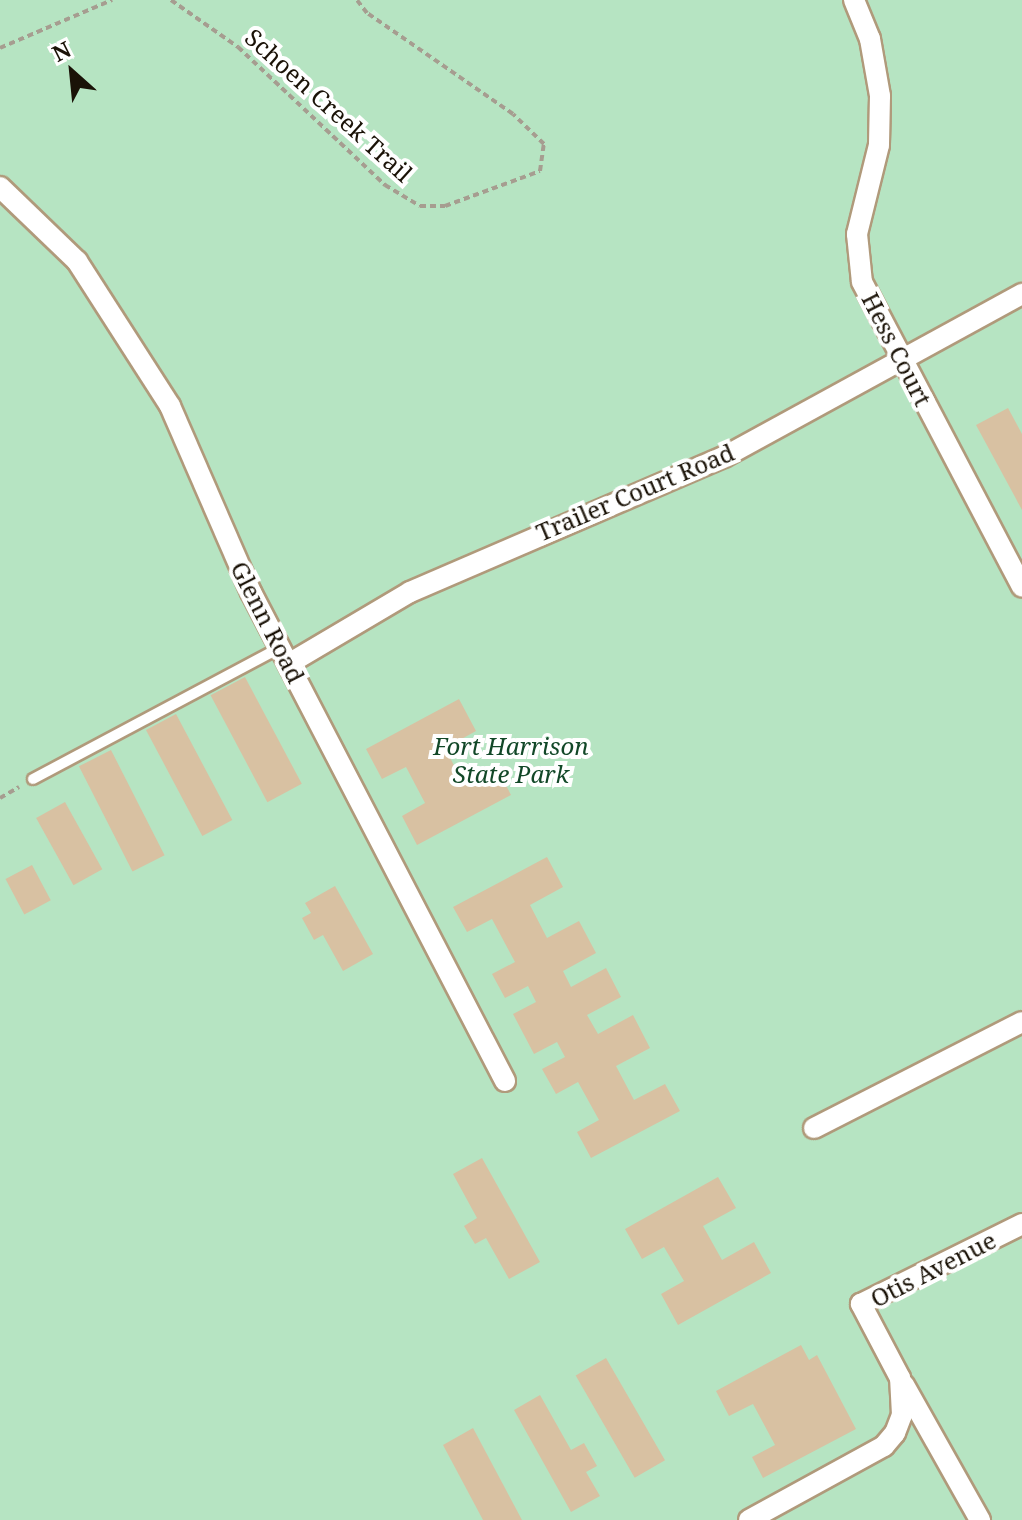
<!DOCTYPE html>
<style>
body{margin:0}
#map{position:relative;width:1022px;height:1520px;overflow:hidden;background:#fef4e7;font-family:"Noto Serif",serif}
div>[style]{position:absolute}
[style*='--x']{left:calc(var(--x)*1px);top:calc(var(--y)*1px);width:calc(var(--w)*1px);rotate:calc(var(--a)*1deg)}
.green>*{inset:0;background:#b6e4c2;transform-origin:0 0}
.building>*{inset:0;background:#d8c1a2;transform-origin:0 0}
.path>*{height:4px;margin-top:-2px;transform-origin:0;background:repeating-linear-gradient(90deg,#a69d90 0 6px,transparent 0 10px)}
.roads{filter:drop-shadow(2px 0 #b09a7b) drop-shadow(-2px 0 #b09a7b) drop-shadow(0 2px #b09a7b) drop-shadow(0 -2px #b09a7b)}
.service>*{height:10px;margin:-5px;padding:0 5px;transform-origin:5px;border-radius:5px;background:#fff}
.minor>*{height:20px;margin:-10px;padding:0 10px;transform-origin:10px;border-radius:10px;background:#fff}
span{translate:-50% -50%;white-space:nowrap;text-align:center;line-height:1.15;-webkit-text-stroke:8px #fff;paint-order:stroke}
.street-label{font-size:24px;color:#1a1207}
.park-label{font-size:24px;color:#124828;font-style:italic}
.north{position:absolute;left:32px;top:32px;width:80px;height:80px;-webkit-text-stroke:6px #fff;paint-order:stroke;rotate:333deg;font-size:22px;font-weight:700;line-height:32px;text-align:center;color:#1a1207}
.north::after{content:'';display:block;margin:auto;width:28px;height:36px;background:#1a1207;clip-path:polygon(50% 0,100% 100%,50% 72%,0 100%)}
</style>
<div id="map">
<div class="green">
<div style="left:0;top:0;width:1022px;height:1520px"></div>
</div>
<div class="building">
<div style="clip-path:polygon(1008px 408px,1022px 434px,1022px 510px,976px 425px)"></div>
<div style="left:245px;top:677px;width:121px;height:39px;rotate:62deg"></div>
<div style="clip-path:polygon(459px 699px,476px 731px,445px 748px,462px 781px,495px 764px,511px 795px,417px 845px,402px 816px,425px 803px,406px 767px,382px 779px,366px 749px)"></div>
<div style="left:176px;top:714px;width:120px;height:34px;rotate:62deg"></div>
<div style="left:111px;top:750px;width:118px;height:36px;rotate:63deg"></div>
<div style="left:65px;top:802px;width:77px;height:33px;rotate:61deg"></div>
<div style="clip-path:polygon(547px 857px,563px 887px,530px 905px,547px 938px,579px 921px,596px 953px,563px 971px,571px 987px,606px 968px,621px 997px,587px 1015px,598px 1034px,633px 1015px,650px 1048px,616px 1066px,634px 1100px,665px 1084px,680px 1111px,591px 1158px,577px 1132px,599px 1120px,578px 1082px,556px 1094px,542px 1069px,565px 1057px,557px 1042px,534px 1054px,513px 1014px,536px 1002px,528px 986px,505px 998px,492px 974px,515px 962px,492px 919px,467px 932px,453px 907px)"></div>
<div style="left:32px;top:865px;width:40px;height:30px;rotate:62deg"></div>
<div style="clip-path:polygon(335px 886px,373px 954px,343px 971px,323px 935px,314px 940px,302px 918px,311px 913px,305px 903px)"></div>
<div style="clip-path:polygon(482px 1158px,540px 1262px,509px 1279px,486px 1238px,475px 1244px,464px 1226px,477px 1218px,453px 1174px)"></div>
<div style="clip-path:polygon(718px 1177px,736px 1208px,703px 1226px,722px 1260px,754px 1242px,771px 1273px,678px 1325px,661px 1294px,684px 1281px,664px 1247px,642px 1259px,625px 1229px)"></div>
<div style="clip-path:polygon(801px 1345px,809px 1360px,817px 1355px,856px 1429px,763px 1478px,752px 1457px,775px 1445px,753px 1404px,729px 1416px,716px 1391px)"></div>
<div style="left:606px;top:1358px;width:118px;height:35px;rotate:60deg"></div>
<div style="clip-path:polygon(540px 1395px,571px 1450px,584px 1443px,597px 1466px,586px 1472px,600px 1496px,571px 1512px,514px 1410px)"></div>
<div style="clip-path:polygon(473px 1428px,522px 1520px,483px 1520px,443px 1445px)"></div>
</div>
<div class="path">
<div style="--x:171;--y:0;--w:82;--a:35"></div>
<div style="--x:238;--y:47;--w:202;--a:43.2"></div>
<div style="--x:385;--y:185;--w:41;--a:31"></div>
<div style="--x:420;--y:206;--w:25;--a:0"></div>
<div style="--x:445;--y:206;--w:101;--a:-20.2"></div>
<div style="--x:540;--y:171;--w:27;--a:-82"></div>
<div style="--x:544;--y:144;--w:43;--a:-135.9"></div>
<div style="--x:513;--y:114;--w:178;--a:-145.3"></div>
<div style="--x:367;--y:13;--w:16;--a:-128"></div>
<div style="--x:0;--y:48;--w:122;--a:-23.2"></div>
<div style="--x:0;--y:798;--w:22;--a:-30"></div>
</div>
<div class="roads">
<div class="service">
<div style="--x:33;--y:779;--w:281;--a:-28"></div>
</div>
<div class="minor">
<div style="--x:854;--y:0;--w:42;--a:67.7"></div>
<div style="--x:870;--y:39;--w:58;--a:80"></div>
<div style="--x:880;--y:96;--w:49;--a:91.2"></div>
<div style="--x:879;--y:145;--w:92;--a:103.9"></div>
<div style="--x:857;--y:234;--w:48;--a:84.1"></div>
<div style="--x:862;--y:282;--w:344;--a:62.3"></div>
<div style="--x:0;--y:187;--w:107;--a:43.9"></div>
<div style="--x:77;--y:261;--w:172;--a:57.3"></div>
<div style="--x:170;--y:406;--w:203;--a:66.5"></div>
<div style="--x:251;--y:592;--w:551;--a:62.55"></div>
<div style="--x:290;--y:663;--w:139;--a:-30.6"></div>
<div style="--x:410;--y:592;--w:342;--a:-23.3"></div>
<div style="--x:724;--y:457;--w:340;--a:-28.7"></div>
<div style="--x:814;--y:1128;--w:233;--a:-27"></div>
<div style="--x:904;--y:1385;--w:155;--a:60.6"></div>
<div style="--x:749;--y:1520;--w:154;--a:-28.7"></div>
<div style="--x:884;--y:1446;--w:17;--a:-50"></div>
<div style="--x:895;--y:1433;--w:19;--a:-69"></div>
<div style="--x:902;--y:1415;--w:37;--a:-93"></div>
<div style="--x:900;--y:1378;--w:84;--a:-117.8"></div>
<div style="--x:861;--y:1304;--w:180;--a:-26.4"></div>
</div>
</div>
<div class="street-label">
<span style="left:329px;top:105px;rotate:42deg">Schoen Creek Trail</span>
<span style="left:897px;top:349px;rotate:63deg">Hess Court</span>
<span style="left:635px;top:492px;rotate:-23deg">Trailer Court Road</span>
<span style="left:268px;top:622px;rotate:63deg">Glenn Road</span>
<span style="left:933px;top:1269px;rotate:-27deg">Otis Avenue</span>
</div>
<div class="park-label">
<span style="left:511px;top:760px">Fort Harrison<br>State Park</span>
</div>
<div class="north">N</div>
</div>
